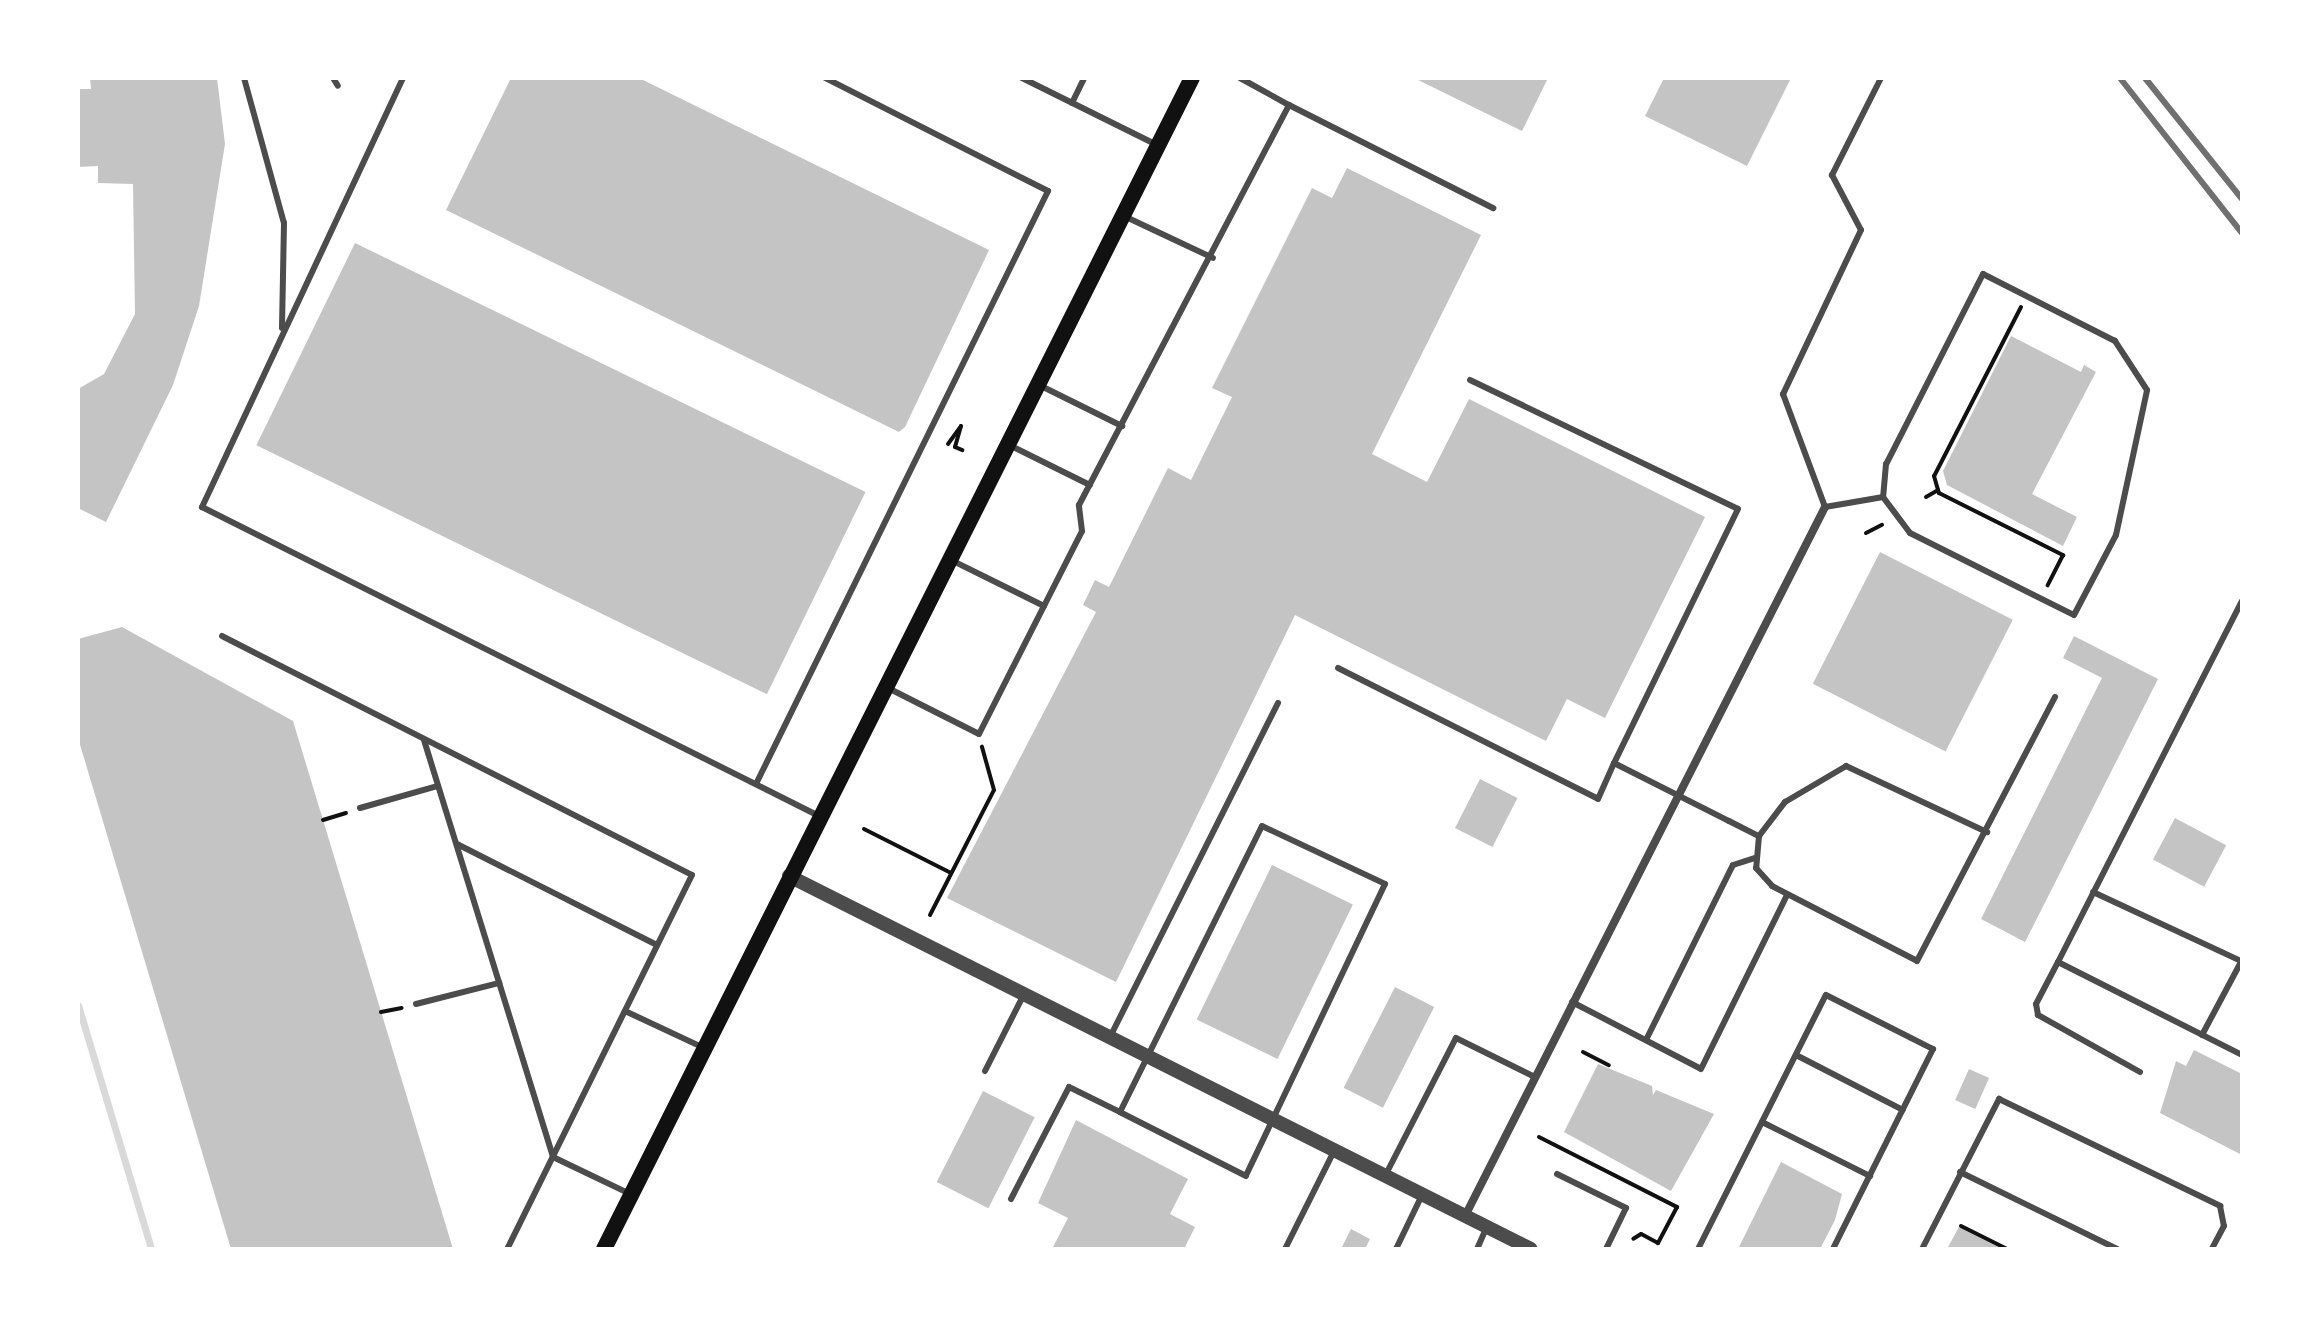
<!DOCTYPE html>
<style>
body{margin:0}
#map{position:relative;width:2320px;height:1327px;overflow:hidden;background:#fff;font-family:"Archivo Narrow",sans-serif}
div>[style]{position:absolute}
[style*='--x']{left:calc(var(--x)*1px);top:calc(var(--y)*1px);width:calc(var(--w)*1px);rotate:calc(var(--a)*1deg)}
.stream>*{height:7px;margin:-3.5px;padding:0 3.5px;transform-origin:3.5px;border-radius:3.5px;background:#d9d9d9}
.building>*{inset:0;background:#c4c4c4;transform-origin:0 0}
.path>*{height:4px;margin:-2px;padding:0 2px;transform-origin:2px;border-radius:2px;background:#111}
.service>*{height:6px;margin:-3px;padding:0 3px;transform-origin:3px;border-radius:3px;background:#4c4c4c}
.minor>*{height:8px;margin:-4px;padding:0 4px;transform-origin:4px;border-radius:4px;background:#4c4c4c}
.tertiary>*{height:14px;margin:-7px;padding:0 7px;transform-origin:7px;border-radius:7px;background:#4c4c4c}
.secondary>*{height:16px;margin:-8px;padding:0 8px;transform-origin:8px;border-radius:8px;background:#111}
.rail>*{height:6px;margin:-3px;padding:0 3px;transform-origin:3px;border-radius:3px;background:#707070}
span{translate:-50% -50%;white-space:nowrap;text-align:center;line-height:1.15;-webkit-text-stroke:7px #fff;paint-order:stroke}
.frame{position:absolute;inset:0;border:80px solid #fff;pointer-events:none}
</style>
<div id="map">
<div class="stream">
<div style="--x:78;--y:1005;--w:255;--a:73.3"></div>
</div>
<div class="building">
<div style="clip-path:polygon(90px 78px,217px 78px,225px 144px,199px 306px,173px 385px,106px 522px,78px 508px,78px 389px,104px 374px,135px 314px,133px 184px,98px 183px,98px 166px,78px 167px,78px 89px,91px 89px)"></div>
<div style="clip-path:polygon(511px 78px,639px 78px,989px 250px,905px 427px,899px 432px,446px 210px)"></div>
<div style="clip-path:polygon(1414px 78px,1548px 78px,1522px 131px)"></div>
<div style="clip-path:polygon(1664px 78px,1791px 78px,1747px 166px,1645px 116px)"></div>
<div style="clip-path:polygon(1347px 168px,1481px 235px,1372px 454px,1427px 482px,1469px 399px,1705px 517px,1605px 718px,1567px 699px,1546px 741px,1295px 615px,1116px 982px,947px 898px,1096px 612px,1083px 605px,1095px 580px,1109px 587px,1168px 468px,1191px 480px,1232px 397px,1212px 388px,1312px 188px,1332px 198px)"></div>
<div style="left:355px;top:243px;width:568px;height:225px;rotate:26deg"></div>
<div style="clip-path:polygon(2011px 336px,2081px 372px,2084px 365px,2096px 372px,2032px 494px,2077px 517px,2063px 546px,1947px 485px,1943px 471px)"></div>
<div style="left:1880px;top:552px;width:149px;height:148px;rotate:27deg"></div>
<div style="clip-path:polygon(122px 627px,293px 721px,453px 1249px,231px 1249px,78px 738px,78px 639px)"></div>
<div style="clip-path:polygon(2074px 636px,2158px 679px,2025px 942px,1981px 919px,2102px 678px,2063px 658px)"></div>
<div style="left:1480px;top:779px;width:42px;height:55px;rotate:27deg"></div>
<div style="left:2175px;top:818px;width:58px;height:47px;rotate:28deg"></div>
<div style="left:1272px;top:865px;width:90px;height:172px;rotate:26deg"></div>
<div style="left:1395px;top:987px;width:44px;height:113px;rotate:27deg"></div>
<div style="clip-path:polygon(2194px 1050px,2242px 1074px,2242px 1155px,2160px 1113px,2176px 1061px,2186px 1066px)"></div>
<div style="clip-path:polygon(1598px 1064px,1652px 1086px,1653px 1095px,1656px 1090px,1714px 1114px,1671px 1191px,1564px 1132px)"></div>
<div style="left:1969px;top:1069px;width:22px;height:34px;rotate:24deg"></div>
<div style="left:983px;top:1091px;width:58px;height:102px;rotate:27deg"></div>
<div style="clip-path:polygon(1076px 1120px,1188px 1179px,1170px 1214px,1195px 1227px,1184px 1249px,1052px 1249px,1068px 1218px,1038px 1203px)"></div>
<div style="clip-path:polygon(1781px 1162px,1842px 1194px,1835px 1220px,1820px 1249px,1738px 1249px)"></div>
<div style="clip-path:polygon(1959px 1227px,2002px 1249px,1948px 1247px)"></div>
<div style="clip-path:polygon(1351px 1229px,1370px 1239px,1365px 1249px,1341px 1249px)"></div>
</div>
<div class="path">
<div style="--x:2021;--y:307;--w:190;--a:117.2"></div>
<div style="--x:1934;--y:476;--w:18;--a:74"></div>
<div style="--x:1939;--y:493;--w:139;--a:26.6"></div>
<div style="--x:2063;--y:555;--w:34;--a:117"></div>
<div style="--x:948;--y:444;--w:22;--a:-54"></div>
<div style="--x:961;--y:426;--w:22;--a:106"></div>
<div style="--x:955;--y:447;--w:8;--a:23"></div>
<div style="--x:1926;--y:497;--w:14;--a:-30"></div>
<div style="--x:1866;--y:533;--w:18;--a:-27"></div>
<div style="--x:323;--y:820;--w:24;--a:-17"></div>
<div style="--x:864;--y:829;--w:97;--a:26.8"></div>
<div style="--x:930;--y:915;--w:140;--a:-62.9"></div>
<div style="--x:994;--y:790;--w:45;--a:-105.6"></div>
<div style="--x:381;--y:1012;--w:21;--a:-11"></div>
<div style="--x:1583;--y:1052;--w:29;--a:27"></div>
<div style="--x:1539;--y:1137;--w:155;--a:26.9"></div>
<div style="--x:1677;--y:1207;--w:41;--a:117.8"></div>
<div style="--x:1658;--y:1243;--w:19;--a:-152"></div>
<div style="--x:1641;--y:1234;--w:9;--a:148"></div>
<div style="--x:1961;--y:1226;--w:51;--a:26.6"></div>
</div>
<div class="service">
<div style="--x:244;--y:78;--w:150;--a:74.6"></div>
<div style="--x:284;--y:223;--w:105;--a:91.1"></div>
<div style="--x:333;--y:78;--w:9;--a:58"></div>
<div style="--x:403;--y:78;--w:474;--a:115.1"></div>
<div style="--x:202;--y:507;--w:690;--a:26.6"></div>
<div style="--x:1022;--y:78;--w:148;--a:26.4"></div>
<div style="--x:1240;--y:78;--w:56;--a:28.9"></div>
<div style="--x:1881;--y:78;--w:109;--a:116.8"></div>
<div style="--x:1832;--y:175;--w:62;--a:62.2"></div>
<div style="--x:1861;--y:230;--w:182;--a:115.4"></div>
<div style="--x:1783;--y:394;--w:121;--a:69.6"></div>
<div style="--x:1825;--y:507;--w:59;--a:-9.8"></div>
<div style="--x:1883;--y:497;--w:45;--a:53.1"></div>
<div style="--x:1910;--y:533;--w:183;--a:26.6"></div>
<div style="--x:2074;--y:615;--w:90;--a:-62.3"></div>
<div style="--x:2116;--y:535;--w:148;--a:-77.9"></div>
<div style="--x:2147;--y:390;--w:59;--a:-123.1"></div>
<div style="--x:2115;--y:341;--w:148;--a:-153.1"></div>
<div style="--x:1983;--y:274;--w:213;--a:117"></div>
<div style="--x:1886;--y:464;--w:33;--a:95"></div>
<div style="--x:1072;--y:103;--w:28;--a:-64"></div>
<div style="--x:1126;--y:217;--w:96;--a:25.2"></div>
<div style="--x:1470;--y:380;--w:297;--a:25.7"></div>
<div style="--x:1738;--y:509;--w:283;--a:116"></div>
<div style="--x:1039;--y:385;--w:93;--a:26.3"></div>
<div style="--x:1011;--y:446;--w:88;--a:26.3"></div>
<div style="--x:1044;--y:606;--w:84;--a:-63.1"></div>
<div style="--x:1082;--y:531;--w:26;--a:-97"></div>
<div style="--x:1079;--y:505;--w:452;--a:-62.3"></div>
<div style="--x:1289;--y:105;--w:229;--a:26.8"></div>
<div style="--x:222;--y:636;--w:527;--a:26.95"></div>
<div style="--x:692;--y:875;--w:417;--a:116.3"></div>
<div style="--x:1338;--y:668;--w:291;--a:26.7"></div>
<div style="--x:1598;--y:799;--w:39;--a:-66"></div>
<div style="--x:1614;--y:763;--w:129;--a:26.8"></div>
<div style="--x:1729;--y:821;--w:34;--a:27"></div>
<div style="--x:1759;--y:836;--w:32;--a:95"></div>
<div style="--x:1756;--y:868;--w:24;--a:48"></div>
<div style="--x:1772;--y:886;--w:163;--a:27.3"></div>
<div style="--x:1917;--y:961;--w:298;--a:-62.4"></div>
<div style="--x:888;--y:688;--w:102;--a:26.8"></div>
<div style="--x:979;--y:734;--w:144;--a:-63.1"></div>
<div style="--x:1044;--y:606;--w:104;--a:-153.7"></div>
<div style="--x:424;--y:740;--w:436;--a:72.8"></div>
<div style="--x:553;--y:1157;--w:83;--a:25.6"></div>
<div style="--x:756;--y:784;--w:661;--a:-63.78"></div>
<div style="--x:1048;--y:191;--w:250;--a:-153.1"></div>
<div style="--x:360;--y:808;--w:81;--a:-15.8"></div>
<div style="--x:1759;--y:836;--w:43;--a:-52.6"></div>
<div style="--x:1785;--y:802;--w:71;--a:-30.5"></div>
<div style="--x:1846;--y:766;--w:156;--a:25.1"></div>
<div style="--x:457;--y:844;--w:224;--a:26.8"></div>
<div style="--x:2093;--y:892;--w:163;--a:25"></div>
<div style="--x:2058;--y:962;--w:405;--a:-63"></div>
<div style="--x:1572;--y:1002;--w:145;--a:27.4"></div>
<div style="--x:1701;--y:1069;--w:194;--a:-63.7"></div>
<div style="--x:416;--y:1004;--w:86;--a:-14.2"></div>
<div style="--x:625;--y:1011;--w:87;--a:25.1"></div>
<div style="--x:2202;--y:1035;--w:85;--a:-61.9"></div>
<div style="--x:1110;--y:1037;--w:374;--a:-63.3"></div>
<div style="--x:1646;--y:1040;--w:195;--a:-63.6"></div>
<div style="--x:1733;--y:865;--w:25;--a:-18"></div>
<div style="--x:1796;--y:1055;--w:120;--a:27.2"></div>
<div style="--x:985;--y:1071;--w:86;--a:-63.1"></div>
<div style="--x:2140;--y:1072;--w:117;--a:-150.8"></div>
<div style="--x:2038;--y:1015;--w:11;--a:-100"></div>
<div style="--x:2036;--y:1004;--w:47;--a:-62.4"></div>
<div style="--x:2058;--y:962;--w:206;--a:26.8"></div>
<div style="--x:1762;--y:1122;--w:121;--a:26.6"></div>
<div style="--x:1960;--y:1172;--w:175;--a:26.1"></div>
<div style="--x:1557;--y:1174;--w:77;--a:26.2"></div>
<div style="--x:1626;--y:1208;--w:46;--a:116"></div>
<div style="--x:1385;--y:1176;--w:155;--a:-62.8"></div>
<div style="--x:1456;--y:1038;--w:88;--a:26.3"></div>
<div style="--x:1011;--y:1199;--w:126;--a:-62.6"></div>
<div style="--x:1069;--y:1087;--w:57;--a:26.1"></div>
<div style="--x:1120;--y:1112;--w:319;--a:-63.6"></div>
<div style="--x:1262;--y:826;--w:136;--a:25.2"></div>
<div style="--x:1385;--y:884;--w:323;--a:115.5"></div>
<div style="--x:1246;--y:1176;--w:141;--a:-153.1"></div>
<div style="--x:1285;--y:1249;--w:110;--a:-63.4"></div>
<div style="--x:1396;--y:1249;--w:60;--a:-64.3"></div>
<div style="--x:1477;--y:1249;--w:24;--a:-66"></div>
<div style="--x:1698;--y:1249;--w:284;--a:-63.3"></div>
<div style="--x:1826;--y:995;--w:120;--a:26.8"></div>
<div style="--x:1933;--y:1049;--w:224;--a:116.6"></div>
<div style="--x:1922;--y:1249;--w:169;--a:-62.8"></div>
<div style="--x:1999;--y:1099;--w:246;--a:25.8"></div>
<div style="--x:2220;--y:1206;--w:20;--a:79"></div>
<div style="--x:2224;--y:1226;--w:26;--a:118"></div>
</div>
<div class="minor">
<div style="--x:1465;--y:1216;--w:795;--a:-63.08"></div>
</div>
<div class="tertiary">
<div style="--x:789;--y:876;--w:830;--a:26.69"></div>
</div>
<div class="secondary">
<div style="--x:604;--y:1249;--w:1310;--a:-63.34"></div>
</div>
<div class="rail">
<div style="--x:2120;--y:78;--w:197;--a:51.8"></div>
<div style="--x:2145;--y:78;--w:155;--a:51.3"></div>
</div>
<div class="frame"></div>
</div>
